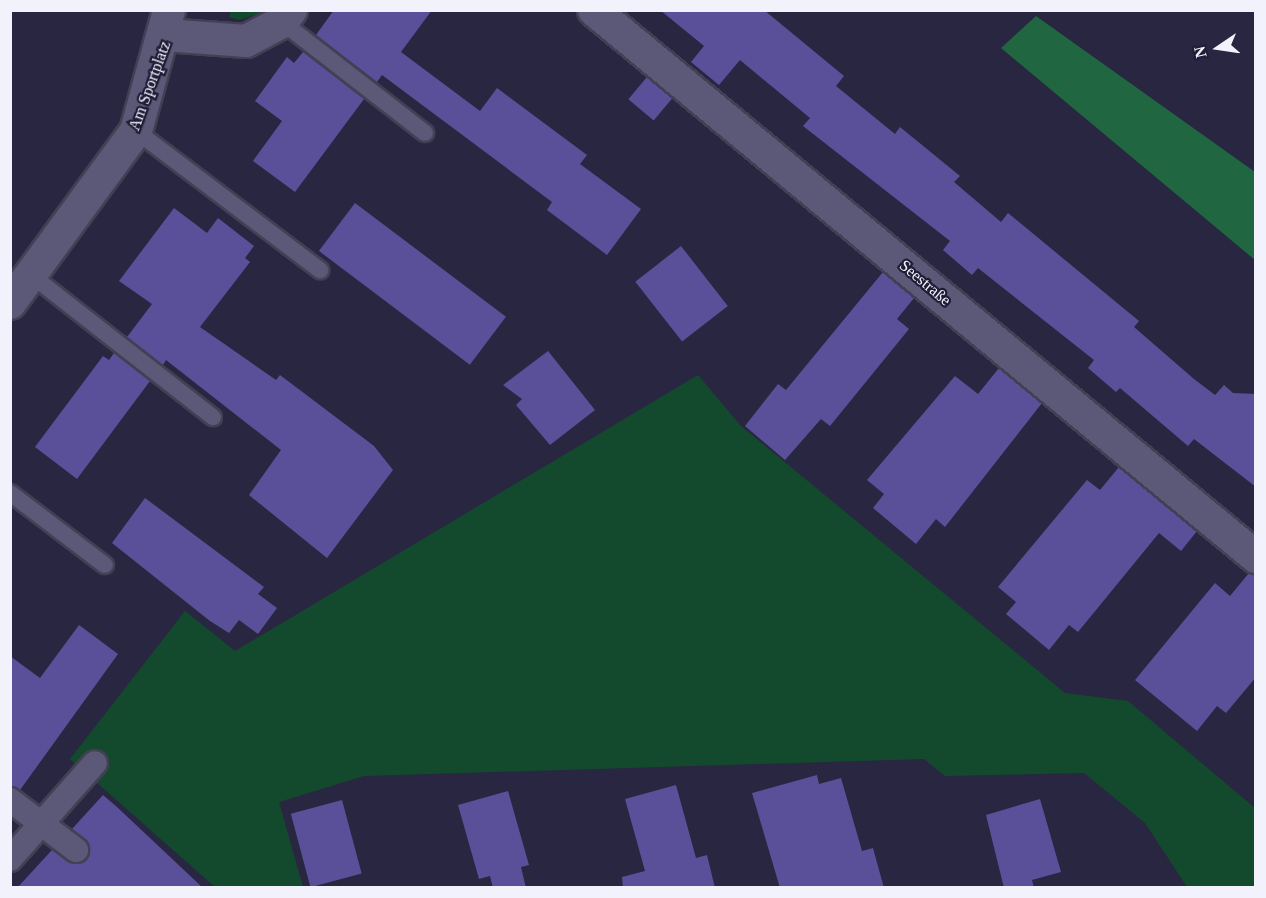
<!DOCTYPE html>
<meta charset="utf-8">
<style>
body{margin:0}
#map{position:relative;width:1266px;height:898px;overflow:hidden;background:#292641;font-family:"Times New Roman",serif}
div>[style]{position:absolute}
[style*='--x']{left:calc(var(--x)*1px);top:calc(var(--y)*1px);width:calc(var(--w)*1px);rotate:calc(var(--a)*1deg)}
.green>*{inset:0;background:#134a2d}
.forest>*{inset:0;background:#206741}
.building>*{inset:0;background:#5a509a;transform-origin:0 0}
.roads{filter:drop-shadow(2px 0 #434055) drop-shadow(-2px 0 #434055) drop-shadow(0 2px #434055) drop-shadow(0 -2px #434055)}
.service>*{height:16px;margin:-8px;padding:0 8px;transform-origin:8px;border-radius:8px;background:#5b5977}
.pedestrian>*{height:24px;margin:-12px;padding:0 12px;transform-origin:12px;border-radius:12px;background:#5b5977}
.minor>*{height:32px;margin:-16px;padding:0 16px;transform-origin:16px;border-radius:16px;background:#5b5977}
span{translate:-50% -50%;white-space:nowrap;text-align:center;line-height:1.15;-webkit-text-stroke:4.5px #1f1c36;paint-order:stroke}
.street-label{font-size:16px;color:#f2f2fd}
.frame{position:absolute;inset:0;border:12px solid #f2f2fd;pointer-events:none}
.north{position:absolute;left:1188px;top:18px;width:60px;height:60px;-webkit-text-stroke:4px #1f1c36;paint-order:stroke;rotate:257deg;font-size:16px;font-weight:700;line-height:24px;text-align:center;color:#f2f2fd}
.north::after{content:'';display:block;margin:auto;width:21px;height:27px;background:#f2f2fd;clip-path:polygon(50% 0,100% 100%,50% 72%,0 100%)}
</style>
<div id="map">
<div class="green">
<div style="clip-path:polygon(231px 11px,231px 10px,268px 11px,239px 20px,229px 17px)"></div>
<div style="clip-path:polygon(698px 375px,741px 426px,1065px 693px,1128px 701px,1255px 808px,1255px 887px,1187px 887px,1145px 823px,1084px 773px,945px 776px,924px 759px,364px 776px,279px 802px,303px 887px,215px 887px,70px 759px,185px 611px,235px 651px)"></div>
</div>
<div class="forest">
<div style="clip-path:polygon(1036px 16px,1255px 172px,1255px 260px,1001px 48px)"></div>
</div>
<div class="building">
<div style="clip-path:polygon(334px 10px,432px 10px,401px 52px,480px 111px,497px 88px,587px 155px,580px 164px,641px 209px,607px 255px,547px 210px,552px 202px,382px 75px,377px 82px,316px 35px)"></div>
<div style="clip-path:polygon(660px 10px,764px 10px,844px 76px,836px 86px,895px 134px,900px 127px,960px 176px,954px 182px,1001px 222px,1008px 213px,1139px 321px,1134px 327px,1194px 379px,1215px 395px,1224px 385px,1233px 393px,1256px 394px,1256px 487px,1194px 439px,1188px 446px,1120px 388px,1116px 392px,1088px 368px,1094px 360px,978px 268px,972px 275px,943px 250px,950px 241px,803px 126px,810px 118px,740px 60px,719px 85px,691px 62px,704px 46px)"></div>
<div style="clip-path:polygon(303px 52px,364px 99px,295px 192px,253px 161px,282px 121px,255px 101px,287px 57px,294px 63px)"></div>
<div style="left:647px;top:77px;width:33px;height:29px;rotate:40deg"></div>
<div style="left:355px;top:203px;width:189px;height:60px;rotate:37deg"></div>
<div style="clip-path:polygon(174px 208px,207px 233px,218px 218px,254px 246px,245px 258px,250px 262px,200px 327px,276px 380px,280px 375px,374px 446px,393px 470px,327px 558px,249px 495px,281px 450px,166px 360px,163px 365px,127px 337px,152px 304px,119px 281px)"></div>
<div style="left:681px;top:246px;width:76px;height:58px;rotate:52deg"></div>
<div style="clip-path:polygon(883px 272px,914px 298px,897px 319px,909px 329px,830px 426px,821px 419px,785px 460px,745px 426px,778px 384px,786px 390px)"></div>
<div style="clip-path:polygon(548px 351px,595px 410px,550px 445px,516px 405px,522px 399px,503px 385px)"></div>
<div style="clip-path:polygon(114px 353px,150px 381px,77px 479px,35px 447px,103px 356px,109px 360px)"></div>
<div style="clip-path:polygon(999px 368px,1042px 403px,945px 527px,936px 519px,916px 544px,873px 508px,884px 494px,867px 480px,955px 376px,978px 394px)"></div>
<div style="clip-path:polygon(1119px 467px,1197px 531px,1181px 551px,1159px 533px,1078px 632px,1069px 625px,1049px 650px,1006px 614px,1016px 602px,998px 587px,1087px 480px,1100px 490px)"></div>
<div style="clip-path:polygon(145px 498px,264px 587px,258px 594px,277px 608px,258px 634px,239px 620px,229px 633px,210px 621px,112px 543px)"></div>
<div style="clip-path:polygon(1249px 573px,1256px 575px,1256px 677px,1226px 713px,1217px 706px,1197px 731px,1135px 680px,1215px 583px,1230px 596px)"></div>
<div style="clip-path:polygon(79px 625px,118px 654px,20px 790px,10px 786px,10px 656px,40px 678px)"></div>
<div style="clip-path:polygon(817px 775px,819px 784px,841px 778px,862px 851px,873px 848px,884px 888px,780px 888px,752px 793px)"></div>
<div style="clip-path:polygon(676px 785px,696px 858px,707px 855px,715px 888px,623px 888px,622px 877px,645px 871px,625px 799px)"></div>
<div style="clip-path:polygon(508px 791px,529px 865px,521px 867px,526px 888px,493px 888px,490px 876px,479px 879px,458px 805px)"></div>
<div style="clip-path:polygon(103px 795px,117px 807px,203px 888px,17px 888px,52px 850px,74px 864px,87px 859px,89px 844px,72px 829px)"></div>
<div style="clip-path:polygon(1040px 799px,1061px 872px,1032px 880px,1034px 888px,1004px 888px,986px 815px)"></div>
<div style="left:342px;top:800px;width:76px;height:53px;rotate:75deg"></div>
</div>
<div class="roads">
<div class="service">
<div style="--x:282;--y:22;--w:181;--a:37.8"></div>
<div style="--x:136;--y:131;--w:231;--a:37.1"></div>
<div style="--x:31;--y:275;--w:231;--a:38"></div>
<div style="--x:10;--y:493;--w:119;--a:37.2"></div>
</div>
<div class="pedestrian">
<div style="--x:10;--y:800;--w:83;--a:37.1"></div>
<div style="--x:10;--y:859;--w:128;--a:-48.5"></div>
</div>
<div class="minor">
<div style="--x:594;--y:10;--w:859;--a:39.57"></div>
<div style="--x:165;--y:35;--w:81;--a:4.2"></div>
<div style="--x:246;--y:41;--w:41;--a:-27.8"></div>
<div style="--x:282;--y:22;--w:15;--a:-53"></div>
<div style="--x:10;--y:303;--w:213;--a:-53.8"></div>
<div style="--x:136;--y:131;--w:125;--a:-74.7"></div>
</div>
</div>
<div class="street-label">
<span style="left:150px;top:86px;rotate:-70deg">Am Sportplatz</span>
<span style="left:925px;top:283px;rotate:40deg">Seestraße</span>
</div>
<div class="frame"></div>
<div class="north">N</div>
</div>
